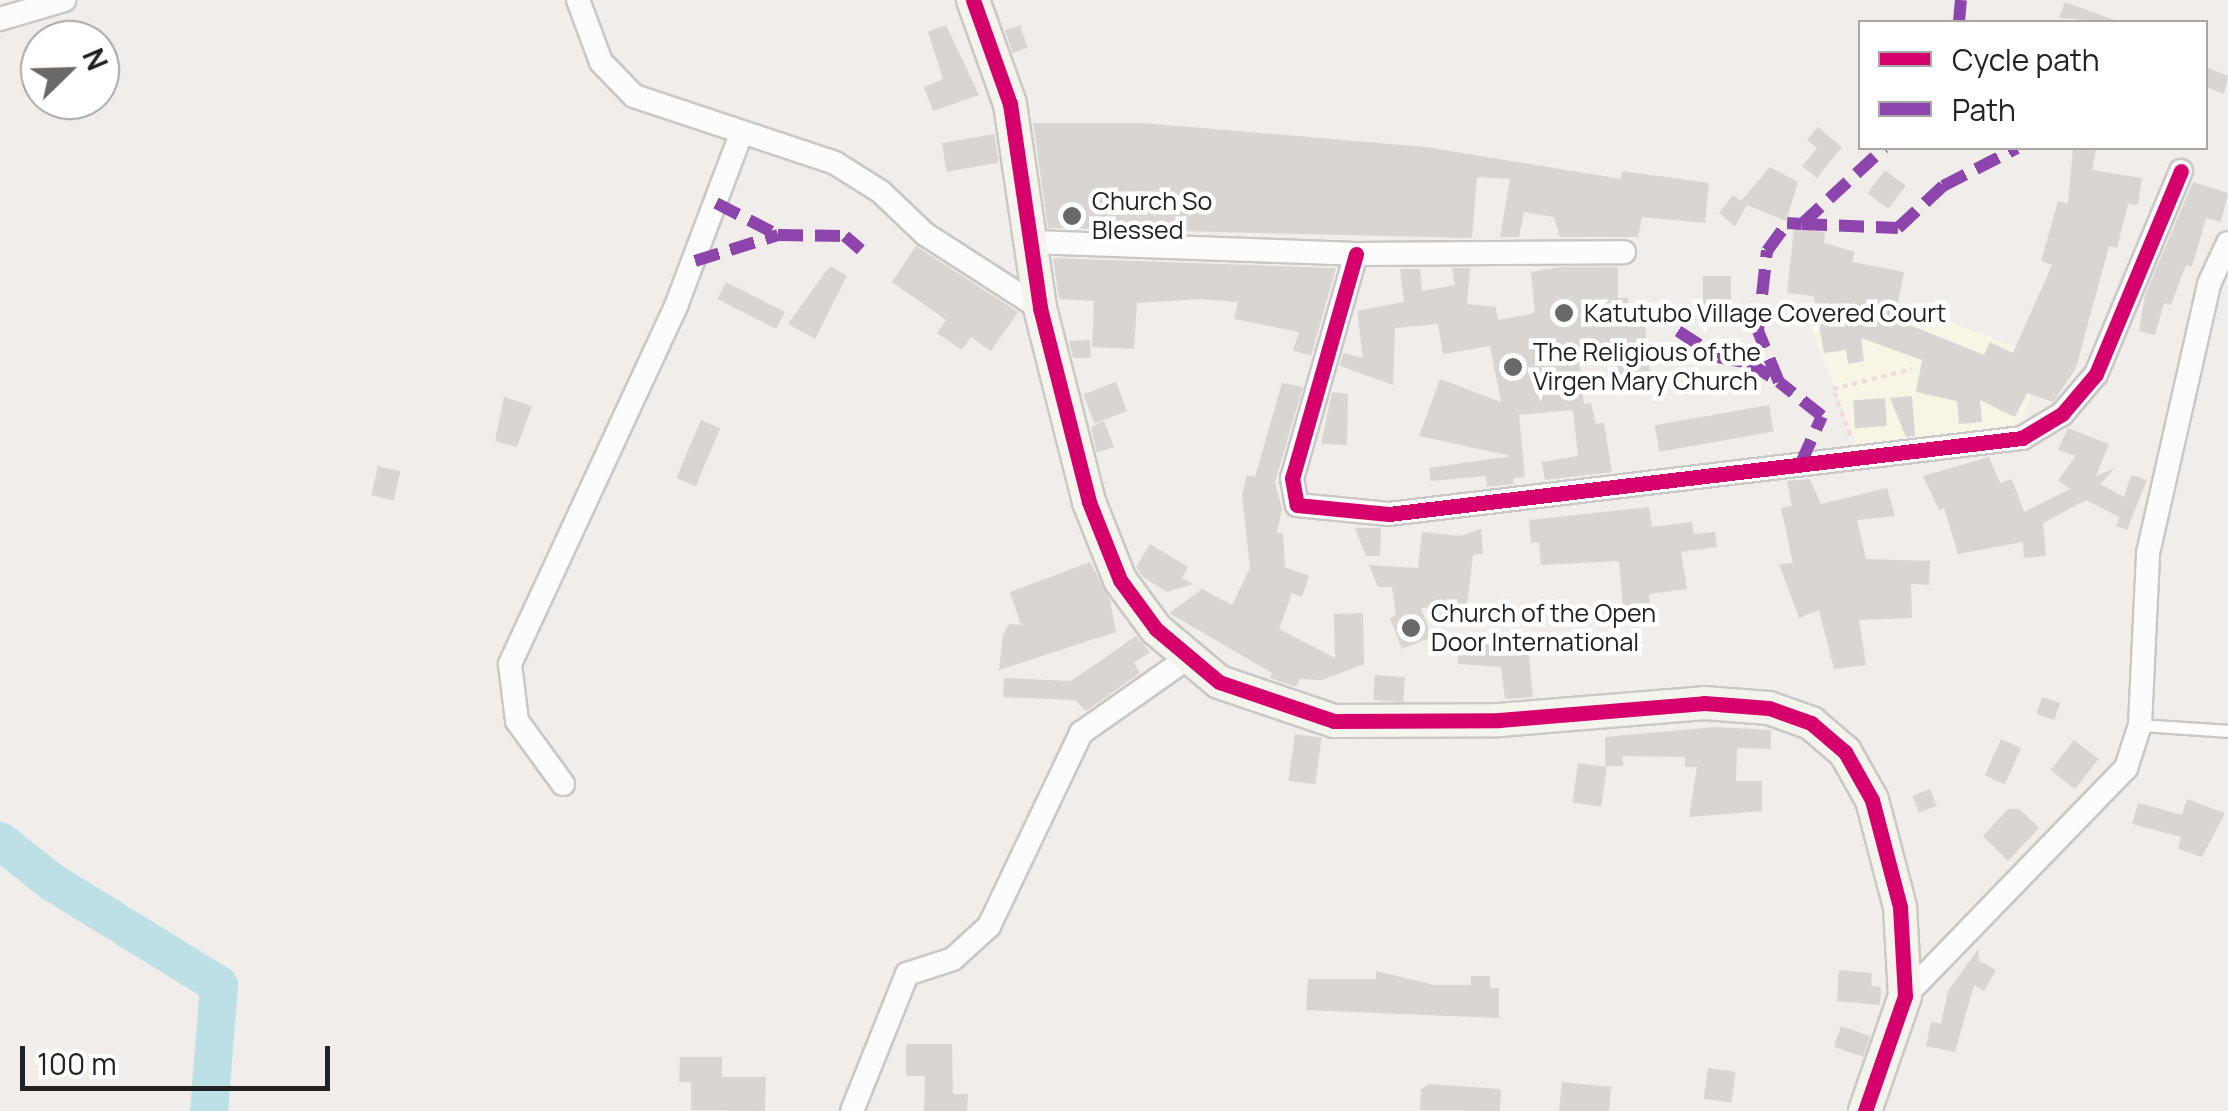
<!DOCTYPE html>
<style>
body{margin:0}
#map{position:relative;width:2228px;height:1111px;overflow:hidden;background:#f0edea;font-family:Manrope,sans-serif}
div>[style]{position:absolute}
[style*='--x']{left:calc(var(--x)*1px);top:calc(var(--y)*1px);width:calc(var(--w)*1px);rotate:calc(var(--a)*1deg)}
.education>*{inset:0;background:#f8f5e7}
.river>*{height:38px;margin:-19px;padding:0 19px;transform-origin:19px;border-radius:19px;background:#bce0e5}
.building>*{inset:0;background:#d8d5d3;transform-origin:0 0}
.path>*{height:4px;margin-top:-2px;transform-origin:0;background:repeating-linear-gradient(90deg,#eddada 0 5px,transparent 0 10px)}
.roads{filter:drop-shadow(2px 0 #c9c8c6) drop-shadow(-2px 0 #c9c8c6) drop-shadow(0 2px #c9c8c6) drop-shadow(0 -2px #c9c8c6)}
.lane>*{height:11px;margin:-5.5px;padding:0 5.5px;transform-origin:5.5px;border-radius:5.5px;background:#fdfcfc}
.street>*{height:22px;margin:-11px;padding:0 11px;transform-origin:11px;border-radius:11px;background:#fdfcfc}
.secondary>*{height:32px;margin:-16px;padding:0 16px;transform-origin:16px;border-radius:16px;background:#f5f4ec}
.quiet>*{height:12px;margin-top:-6px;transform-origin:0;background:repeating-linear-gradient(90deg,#8e44ad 0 25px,transparent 0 37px)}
.cycleway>*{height:15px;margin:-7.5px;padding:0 7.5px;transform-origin:7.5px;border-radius:7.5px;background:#d6006c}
.dots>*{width:28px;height:28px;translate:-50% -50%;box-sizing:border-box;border:5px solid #fff;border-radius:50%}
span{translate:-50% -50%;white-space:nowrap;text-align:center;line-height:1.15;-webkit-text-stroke:9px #fff;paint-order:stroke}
.poi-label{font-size:25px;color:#222}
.left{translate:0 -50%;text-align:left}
.legend{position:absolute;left:1858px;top:20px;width:350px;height:130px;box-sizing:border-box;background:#fff;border:2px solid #a7a7a7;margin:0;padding:12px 18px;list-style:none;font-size:30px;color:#222}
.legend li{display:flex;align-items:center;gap:20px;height:50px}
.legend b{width:50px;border:2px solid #a7a7a7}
.north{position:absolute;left:20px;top:20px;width:100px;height:100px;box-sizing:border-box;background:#fff;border:2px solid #a7a7a7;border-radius:50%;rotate:67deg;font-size:28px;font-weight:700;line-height:40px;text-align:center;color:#222}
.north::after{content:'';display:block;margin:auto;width:35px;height:45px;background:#6a6968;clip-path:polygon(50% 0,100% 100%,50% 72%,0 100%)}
.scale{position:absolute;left:20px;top:1046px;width:310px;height:45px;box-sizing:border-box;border:5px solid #222;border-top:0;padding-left:12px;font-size:30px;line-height:35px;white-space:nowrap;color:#222;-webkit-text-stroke:8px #fff;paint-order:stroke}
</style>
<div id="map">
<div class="education">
<div style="clip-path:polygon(1859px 297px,1911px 306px,2045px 359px,2018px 430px,1858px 449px,1801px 304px)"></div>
</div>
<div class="river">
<div style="--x:0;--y:841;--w:66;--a:38.3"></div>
<div style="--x:52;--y:882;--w:196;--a:31.7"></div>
<div style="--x:219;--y:985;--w:126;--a:94.5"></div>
</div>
<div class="building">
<div style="clip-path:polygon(2065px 2px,2117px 21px,2116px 22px,2059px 18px)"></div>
<div style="clip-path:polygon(946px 25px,979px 95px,933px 111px,924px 87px,943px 79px,928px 32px)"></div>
<div style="left:1020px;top:25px;width:24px;height:16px;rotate:71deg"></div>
<div style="clip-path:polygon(2206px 67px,2228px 76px,2224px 94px,2206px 87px)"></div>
<div style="clip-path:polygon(1033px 123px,1142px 123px,1426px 147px,1621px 179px,1622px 171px,1709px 183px,1705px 223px,1642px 217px,1638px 237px,1560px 237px,1554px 217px,1524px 212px,1519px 237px,1500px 237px,1510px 179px,1477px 177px,1472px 238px,1048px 228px)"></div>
<div style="clip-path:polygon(1818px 127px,1842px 147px,1817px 178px,1802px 166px,1817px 148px,1807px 140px)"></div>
<div style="left:994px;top:134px;width:29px;height:53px;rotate:80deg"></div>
<div style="clip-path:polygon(2073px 148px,2096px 148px,2092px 170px,2142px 178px,2138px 205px,2128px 204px,2117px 248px,2109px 246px,2076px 368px,2053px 402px,2027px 393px,2015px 417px,1980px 400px,1982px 422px,1959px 424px,1957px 401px,1916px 392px,1922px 360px,1861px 338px,1864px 361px,1848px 364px,1846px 350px,1824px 353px,1814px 296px,1787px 293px,1794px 228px,1825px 232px,1824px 243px,1855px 252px,1852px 262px,1904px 272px,1895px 319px,1984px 355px,1990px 342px,2013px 353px,2052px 265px,2041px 261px,2058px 201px,2068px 204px)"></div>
<div style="clip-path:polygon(1770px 167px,1798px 182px,1786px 221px,1747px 205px,1735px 226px,1719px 213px,1733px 195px,1741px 201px)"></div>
<div style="left:1885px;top:170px;width:26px;height:29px;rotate:37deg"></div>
<div style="clip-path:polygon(2193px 182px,2228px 193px,2221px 222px,2206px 218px,2192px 267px,2186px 265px,2171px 305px,2164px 303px,2155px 335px,2139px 331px,2145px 295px)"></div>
<div style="clip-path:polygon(916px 246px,1018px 312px,991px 351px,971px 337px,962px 350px,937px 333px,946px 320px,892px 282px)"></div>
<div style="clip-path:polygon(1053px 258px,1336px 268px,1311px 356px,1293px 350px,1299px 332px,1234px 319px,1238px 302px,1201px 299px,1137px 303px,1134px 349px,1092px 347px,1094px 301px,1059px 299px)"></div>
<div style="clip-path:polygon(830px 266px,847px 276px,815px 339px,788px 324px)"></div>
<div style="clip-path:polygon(1560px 267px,1618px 267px,1618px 298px,1628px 298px,1629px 327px,1645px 326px,1650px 372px,1618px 375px,1616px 356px,1579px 360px,1584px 404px,1591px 403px,1596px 424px,1604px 423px,1612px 472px,1545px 480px,1542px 462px,1578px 456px,1573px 410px,1519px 415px,1525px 477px,1513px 478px,1514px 484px,1487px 487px,1486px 476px,1431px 481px,1429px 468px,1511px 456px,1419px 436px,1440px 379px,1501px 402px,1490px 346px,1443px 354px,1438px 324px,1395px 328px,1393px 385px,1340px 366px,1343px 353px,1363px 358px,1357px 311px,1404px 302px,1400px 269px,1420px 269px,1422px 291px,1455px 285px,1452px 268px,1470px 268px,1467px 304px,1496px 307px,1498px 320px,1535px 313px,1531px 272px)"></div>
<div style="left:1703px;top:276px;width:28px;height:31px"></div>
<div style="left:726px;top:282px;width:66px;height:19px;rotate:27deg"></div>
<div style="clip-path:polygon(1090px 340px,1091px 358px,1073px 358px,1069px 341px)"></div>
<div style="left:1116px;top:382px;width:31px;height:35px;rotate:69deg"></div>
<div style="clip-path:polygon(1282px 383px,1303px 387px,1275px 482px,1282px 509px,1277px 533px,1283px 533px,1285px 567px,1309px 576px,1302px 597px,1292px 593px,1279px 629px,1335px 658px,1334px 614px,1363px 613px,1364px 664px,1322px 680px,1300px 679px,1296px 687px,1270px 678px,1272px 673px,1169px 613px,1202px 589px,1232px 605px,1250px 568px,1242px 495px,1247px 475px,1255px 477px)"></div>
<div style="clip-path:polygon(1332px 392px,1348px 394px,1347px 445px,1321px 444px)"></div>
<div style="clip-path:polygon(1912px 396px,1915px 436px,1906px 437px,1890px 398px)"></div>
<div style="clip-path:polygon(504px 397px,532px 406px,517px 447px,495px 441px)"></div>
<div style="left:1885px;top:398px;width:28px;height:32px;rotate:86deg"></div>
<div style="left:1769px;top:405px;width:27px;height:116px;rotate:80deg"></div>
<div style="left:701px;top:420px;width:21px;height:63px;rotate:23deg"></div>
<div style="clip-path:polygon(1104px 421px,1114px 447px,1097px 453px,1091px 427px)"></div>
<div style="clip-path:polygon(2068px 428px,2109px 444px,2096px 476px,2115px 468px,2100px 484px,2124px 497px,2131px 475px,2147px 480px,2127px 530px,2116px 526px,2119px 517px,2086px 500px,2043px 523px,2046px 556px,2024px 558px,2023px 542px,1958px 554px,1944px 508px,1939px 510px,1923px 476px,1989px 457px,2000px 483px,2012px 479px,2024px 512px,2070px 489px,2058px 480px,2076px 456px,2058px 450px)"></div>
<div style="left:378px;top:466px;width:23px;height:30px;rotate:13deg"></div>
<div style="clip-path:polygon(1810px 479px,1821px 504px,1887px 488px,1895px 516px,1857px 520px,1866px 559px,1930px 561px,1929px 585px,1911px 584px,1912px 618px,1859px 620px,1866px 665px,1834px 669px,1819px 610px,1799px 618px,1779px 564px,1793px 563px,1781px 508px,1792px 506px,1787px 481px)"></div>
<div style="clip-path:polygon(1649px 507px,1652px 527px,1692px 522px,1694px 534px,1715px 532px,1717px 547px,1681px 552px,1687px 589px,1649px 594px,1651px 618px,1624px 620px,1619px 561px,1541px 565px,1539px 542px,1531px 543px,1529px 520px)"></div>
<div style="clip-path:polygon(1355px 528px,1381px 528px,1380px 556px,1366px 556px)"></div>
<div style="clip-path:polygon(1481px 529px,1483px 554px,1473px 555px,1467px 605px,1421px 608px,1432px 637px,1402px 649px,1390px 618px,1396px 615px,1392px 587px,1378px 587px,1369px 565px,1418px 568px,1422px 532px,1460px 536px)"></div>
<div style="clip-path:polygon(1150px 544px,1188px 567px,1182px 578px,1193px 584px,1167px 592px,1143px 577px,1136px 567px)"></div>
<div style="clip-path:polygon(1090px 562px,1110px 600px,1116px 632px,999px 670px,1003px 635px,1009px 624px,1021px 625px,1010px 592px)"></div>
<div style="clip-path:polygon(1469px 634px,1504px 635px,1503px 650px,1528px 647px,1533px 697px,1505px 699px,1501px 667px,1458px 664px,1458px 656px,1468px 655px)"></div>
<div style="clip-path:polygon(1136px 636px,1150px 652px,1134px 663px,1140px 673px,1086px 711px,1075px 700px,1003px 697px,1004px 678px,1071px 681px)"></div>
<div style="left:1375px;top:675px;width:30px;height:25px;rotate:4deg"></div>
<div style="left:2042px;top:697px;width:19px;height:18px;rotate:18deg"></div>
<div style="clip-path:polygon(1715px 727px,1771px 730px,1771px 749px,1737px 748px,1736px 781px,1762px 781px,1762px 811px,1689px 817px,1697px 767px,1685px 767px,1685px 757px,1623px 756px,1623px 766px,1605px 766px,1605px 737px)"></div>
<div style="left:1295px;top:734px;width:27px;height:47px;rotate:8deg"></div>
<div style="left:2001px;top:739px;width:22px;height:40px;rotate:24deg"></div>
<div style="left:2074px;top:740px;width:31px;height:38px;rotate:38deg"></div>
<div style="left:1578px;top:763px;width:29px;height:40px;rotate:8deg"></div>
<div style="left:1930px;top:789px;width:18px;height:19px;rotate:68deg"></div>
<div style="clip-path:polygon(2187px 799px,2225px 813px,2202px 857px,2178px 849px,2181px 837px,2132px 824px,2138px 803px,2182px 815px)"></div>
<div style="clip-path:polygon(2008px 809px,2019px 809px,2039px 828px,2008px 861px,1983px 836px)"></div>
<div style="clip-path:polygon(1978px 949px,1979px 961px,1996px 970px,1984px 991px,1974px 985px,1955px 1052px,1926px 1046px,1931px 1022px,1941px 1024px,1948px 991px)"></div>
<div style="clip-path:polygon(1839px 970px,1872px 973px,1871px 986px,1881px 987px,1880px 1005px,1837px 1001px)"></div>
<div style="clip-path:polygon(1376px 971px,1434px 985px,1471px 985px,1471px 976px,1490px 976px,1490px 988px,1499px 988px,1499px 1018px,1306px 1010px,1308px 979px,1376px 979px)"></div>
<div style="left:1841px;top:1026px;width:31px;height:22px;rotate:19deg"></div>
<div style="clip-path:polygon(906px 1044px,952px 1044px,953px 1094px,968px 1094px,967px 1111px,924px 1111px,925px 1076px,906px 1076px)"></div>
<div style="clip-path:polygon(680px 1057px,722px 1057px,722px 1077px,766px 1077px,765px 1111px,691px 1110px,691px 1082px,679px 1082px)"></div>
<div style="left:1708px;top:1068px;width:28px;height:31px;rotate:8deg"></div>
<div style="clip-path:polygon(1562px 1082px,1611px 1087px,1609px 1111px,1559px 1111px)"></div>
<div style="clip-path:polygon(1429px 1084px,1501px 1089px,1500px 1111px,1420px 1110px,1421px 1089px)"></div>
</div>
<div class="path">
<div style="--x:1850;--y:435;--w:49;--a:-110.3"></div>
<div style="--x:1833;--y:389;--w:81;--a:-14.2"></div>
</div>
<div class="roads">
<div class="lane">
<div style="--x:2140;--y:725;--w:88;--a:3.9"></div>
</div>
<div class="street">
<div style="--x:578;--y:0;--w:66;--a:69.6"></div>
<div style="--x:601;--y:62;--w:47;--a:45.9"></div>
<div style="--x:634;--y:96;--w:212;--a:18.4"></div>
<div style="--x:835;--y:163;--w:54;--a:32.2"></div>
<div style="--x:881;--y:192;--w:61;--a:43.7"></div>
<div style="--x:925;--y:234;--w:137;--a:32.8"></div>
<div style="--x:0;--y:19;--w:67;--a:-16.5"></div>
<div style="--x:1032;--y:242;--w:324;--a:2.1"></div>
<div style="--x:1356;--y:254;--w:268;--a:-0.4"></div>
<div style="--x:1356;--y:254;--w:233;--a:105.9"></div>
<div style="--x:1292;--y:478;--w:27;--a:80"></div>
<div style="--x:1297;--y:505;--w:92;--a:5.6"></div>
<div style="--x:1389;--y:514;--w:638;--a:-6.85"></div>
<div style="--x:2022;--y:438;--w:47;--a:-31"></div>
<div style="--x:2062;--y:414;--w:52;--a:-49.6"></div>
<div style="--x:2096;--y:374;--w:220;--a:-67.3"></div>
<div style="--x:563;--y:784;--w:78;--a:-126.1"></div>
<div style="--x:517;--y:721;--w:57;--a:-97"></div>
<div style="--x:510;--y:664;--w:395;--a:-65.1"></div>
<div style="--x:676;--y:306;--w:184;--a:-69.3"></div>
<div style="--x:1905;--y:996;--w:318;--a:-45.9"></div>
<div style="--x:2126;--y:768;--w:45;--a:-72"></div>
<div style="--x:2140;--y:725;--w:172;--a:-87.3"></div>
<div style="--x:2148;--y:553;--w:276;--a:-77.2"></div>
<div style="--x:2209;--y:284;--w:45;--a:-65.1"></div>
<div style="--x:852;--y:1111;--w:148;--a:-68.1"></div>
<div style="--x:907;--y:974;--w:48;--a:-18.1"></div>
<div style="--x:953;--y:959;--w:49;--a:-42.5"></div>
<div style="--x:989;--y:926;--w:214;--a:-64.5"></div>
<div style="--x:1081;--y:733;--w:132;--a:-35.1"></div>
</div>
<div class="secondary">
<div style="--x:973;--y:0;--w:110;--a:70.4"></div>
<div style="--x:1010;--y:104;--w:206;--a:81.6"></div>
<div style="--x:1040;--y:308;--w:200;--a:75.8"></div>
<div style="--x:1089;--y:502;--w:84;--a:68.3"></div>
<div style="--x:1120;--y:580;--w:61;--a:53.7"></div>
<div style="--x:1156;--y:629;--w:82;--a:40.1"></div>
<div style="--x:1219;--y:682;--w:121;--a:18.7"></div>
<div style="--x:1334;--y:721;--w:165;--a:-0.3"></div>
<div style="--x:1499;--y:720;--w:206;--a:-4.7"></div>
<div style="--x:1704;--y:703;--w:65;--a:4.4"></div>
<div style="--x:1769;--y:708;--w:45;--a:19.7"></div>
<div style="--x:1811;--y:723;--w:45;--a:40.5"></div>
<div style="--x:1845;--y:752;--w:55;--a:60.6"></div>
<div style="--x:1872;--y:800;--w:111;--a:75.3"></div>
<div style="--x:1900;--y:907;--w:89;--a:86.8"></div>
<div style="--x:1905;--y:996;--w:122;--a:109.2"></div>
</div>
</div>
<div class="quiet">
<div style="--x:1959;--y:22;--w:22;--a:-85"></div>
<div style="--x:716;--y:203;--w:70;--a:27.3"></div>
<div style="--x:778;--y:235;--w:67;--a:0.9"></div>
<div style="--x:845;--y:236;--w:21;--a:41"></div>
<div style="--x:1802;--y:224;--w:96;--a:2.4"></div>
<div style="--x:1898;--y:228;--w:62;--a:-43"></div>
<div style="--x:1943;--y:186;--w:83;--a:-27.2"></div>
<div style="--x:695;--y:261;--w:87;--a:-17.4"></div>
<div style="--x:1678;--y:331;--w:48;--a:33"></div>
<div style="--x:1718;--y:357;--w:32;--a:11"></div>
<div style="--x:1749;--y:363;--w:36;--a:32"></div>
<div style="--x:1801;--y:463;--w:51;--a:-65.9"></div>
<div style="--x:1822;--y:416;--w:55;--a:-141.7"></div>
<div style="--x:1779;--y:382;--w:55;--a:-112.4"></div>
<div style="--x:1758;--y:331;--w:81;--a:-83.6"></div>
<div style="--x:1767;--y:251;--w:34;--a:-54"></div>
<div style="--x:1787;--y:223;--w:15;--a:4"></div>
<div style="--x:1802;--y:224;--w:112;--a:-42.8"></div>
</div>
<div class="cycleway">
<div style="--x:973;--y:0;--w:110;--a:70.4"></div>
<div style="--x:1010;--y:104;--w:206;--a:81.6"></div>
<div style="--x:1040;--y:308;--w:200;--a:75.8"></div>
<div style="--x:1089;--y:502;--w:84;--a:68.3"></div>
<div style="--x:1120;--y:580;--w:61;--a:53.7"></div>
<div style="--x:1156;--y:629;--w:82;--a:40.1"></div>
<div style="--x:1219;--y:682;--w:121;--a:18.7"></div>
<div style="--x:1334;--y:721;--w:165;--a:-0.3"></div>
<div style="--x:1499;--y:720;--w:206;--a:-4.7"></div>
<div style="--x:1704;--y:703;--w:65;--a:4.4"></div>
<div style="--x:1769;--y:708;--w:45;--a:19.7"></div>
<div style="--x:1811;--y:723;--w:45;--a:40.5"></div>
<div style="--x:1845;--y:752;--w:55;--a:60.6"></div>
<div style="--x:1872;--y:800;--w:111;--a:75.3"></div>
<div style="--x:1900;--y:907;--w:89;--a:86.8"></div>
<div style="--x:1905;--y:996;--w:122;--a:109.2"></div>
<div style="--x:1356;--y:254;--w:233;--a:105.9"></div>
<div style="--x:1292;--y:478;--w:27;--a:80"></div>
<div style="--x:1297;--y:505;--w:92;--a:5.6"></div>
<div style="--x:1389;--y:514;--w:638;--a:-6.85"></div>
<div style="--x:2022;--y:438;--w:47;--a:-31"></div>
<div style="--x:2062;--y:414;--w:52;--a:-49.6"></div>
<div style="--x:2096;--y:374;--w:220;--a:-67.3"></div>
</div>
<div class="dots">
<div style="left:1072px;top:216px;background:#6a6968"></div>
<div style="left:1564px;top:313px;background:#6a6968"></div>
<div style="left:1513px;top:367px;background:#6a6968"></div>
<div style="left:1411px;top:628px;background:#6a6968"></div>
</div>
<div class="poi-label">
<span class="left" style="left:1092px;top:216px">Church So<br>Blessed</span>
<span class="left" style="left:1584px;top:313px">Katutubo Village Covered Court</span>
<span class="left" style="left:1533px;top:367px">The Religious of the<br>Virgen Mary Church</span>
<span class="left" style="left:1431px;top:628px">Church of the Open<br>Door International</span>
</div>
<ul class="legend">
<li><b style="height:12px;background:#d6006c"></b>Cycle path</li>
<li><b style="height:12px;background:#8e44ad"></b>Path</li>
</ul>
<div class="north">N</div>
<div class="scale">100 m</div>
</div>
